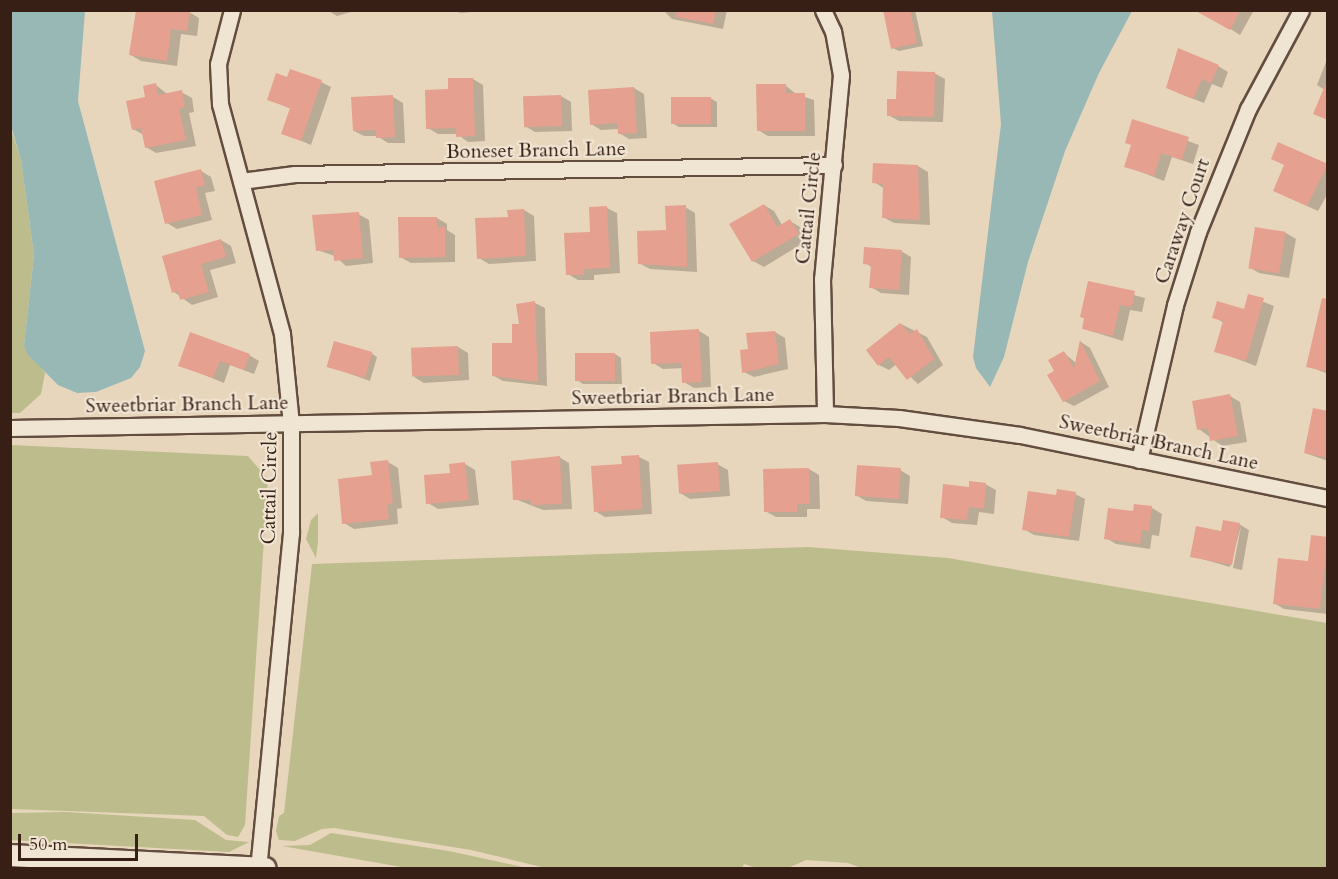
<!DOCTYPE html>
<style>
body{margin:0}
#map{position:relative;width:1338px;height:879px;overflow:hidden;background:#e8d6bc;font-family:Cardo,serif}
div>[style]{position:absolute}
[style*='--x']{left:calc(var(--x)*1px);top:calc(var(--y)*1px);width:calc(var(--w)*1px);rotate:calc(var(--a)*1deg)}
.green>*{inset:0;background:#bdbc8c}
.water>*{inset:0;background:#98b8b6}
.shadow>*{inset:0;background:#0003}
.building>*{inset:0;background:#e5a08f;transform-origin:0 0}
.roads{filter:drop-shadow(2px 0 #634d3f) drop-shadow(-2px 0 #634d3f) drop-shadow(0 2px #634d3f) drop-shadow(0 -2px #634d3f)}
.street>*{height:15px;margin:-7.5px;padding:0 7.5px;transform-origin:7.5px;border-radius:7.5px;background:#f0e4d3}
.secondary>*{height:21px;margin:-10.5px;padding:0 10.5px;transform-origin:10.5px;border-radius:10.5px;background:#f0e4d3}
span{translate:-50% -50%;white-space:nowrap;text-align:center;line-height:1.15;-webkit-text-stroke:4.5px #f0e4d3;paint-order:stroke}
.street-label{font-size:20px;color:#371f15}
.frame{position:absolute;inset:0;border:12px solid #371f15;pointer-events:none}
.scale{position:absolute;left:18px;top:834px;width:120px;height:27px;box-sizing:border-box;border:3px solid #371f15;border-top:0;padding-left:8px;font-size:18px;line-height:21px;white-space:nowrap;color:#371f15;-webkit-text-stroke:4px #f0e4d3;paint-order:stroke}
</style>
<div id="map">
<div class="green">
<div style="clip-path:polygon(10px 126px,21px 160px,34px 255px,24px 345px,45px 373px,41px 394px,20px 413px,10px 413px)"></div>
<div style="clip-path:polygon(11px 445px,248px 456px,268px 479px,245px 825px,238px 837px,227px 835px,204px 816px,11px 809px)"></div>
<div style="clip-path:polygon(318px 513px,318px 541px,316px 558px,306px 539px,311px 520px)"></div>
<div style="clip-path:polygon(808px 547px,948px 558px,1327px 623px,1327px 868px,861px 868px,848px 863px,806px 860px,788px 868px,757px 868px,744px 864px,742px 868px,546px 868px,471px 850px,334px 828px,322px 829px,295px 841px,279px 840px,276px 831px,279px 816px,284px 813px,312px 564px)"></div>
<div style="clip-path:polygon(66px 812px,195px 820px,226px 840px,249px 842px,229px 852px,11px 840px,11px 813px)"></div>
<div style="clip-path:polygon(331px 833px,449px 851px,527px 868px,407px 868px,282px 846px,310px 845px)"></div>
</div>
<div class="water">
<div style="clip-path:polygon(11px 10px,85px 11px,78px 101px,145px 351px,140px 367px,131px 378px,96px 392px,77px 393px,58px 385px,28px 355px,24px 345px,34px 255px,21px 160px,11px 126px)"></div>
<div style="clip-path:polygon(992px 11px,1132px 11px,1099px 73px,1065px 151px,1028px 262px,1004px 357px,990px 387px,976px 368px,973px 357px,1001px 124px)"></div>
</div>
<div class="shadow">
<div style="clip-path:polygon(327px 10px,332px 11px,358px 10px,337px 16px)"></div>
<div style="clip-path:polygon(455px 10px,472px 10px,472px 12px,460px 13px)"></div>
<div style="clip-path:polygon(663px 10px,727px 10px,723px 29px,672px 19px)"></div>
<div style="clip-path:polygon(884px 10px,915px 10px,923px 46px,899px 51px,893px 48px)"></div>
<div style="clip-path:polygon(1201px 10px,1254px 10px,1240px 35px)"></div>
<div style="clip-path:polygon(189px 12px,199px 18px,197px 36px,181px 34px,177px 66px,141px 61px,131px 55px)"></div>
<div style="clip-path:polygon(1326px 62px,1328px 63px,1328px 120px,1315px 114px,1325px 90px,1317px 85px)"></div>
<div style="clip-path:polygon(1218px 66px,1228px 72px,1222px 88px,1212px 84px,1204px 103px,1178px 93px)"></div>
<div style="clip-path:polygon(934px 73px,945px 79px,943px 122px,899px 121px,888px 115px)"></div>
<div style="clip-path:polygon(288px 79px,321px 82px,331px 87px,311px 145px,283px 133px,291px 109px,268px 99px)"></div>
<div style="clip-path:polygon(473px 79px,483px 85px,485px 141px,468px 142px,457px 134px,438px 134px,428px 128px,450px 90px)"></div>
<div style="clip-path:polygon(156px 85px,167px 94px,181px 92px,192px 98px,194px 112px,189px 113px,196px 146px,156px 153px,146px 147px,144px 135px,133px 129px)"></div>
<div style="clip-path:polygon(785px 85px,796px 94px,814px 100px,815px 136px,768px 136px,758px 130px)"></div>
<div style="clip-path:polygon(634px 88px,644px 94px,647px 138px,629px 139px,619px 133px,619px 129px,601px 130px,591px 124px)"></div>
<div style="clip-path:polygon(561px 96px,571px 102px,572px 131px,535px 132px,525px 126px)"></div>
<div style="clip-path:polygon(393px 97px,403px 103px,405px 143px,388px 143px,377px 136px,364px 136px,354px 131px)"></div>
<div style="clip-path:polygon(710px 98px,717px 102px,717px 127px,679px 127px,672px 123px)"></div>
<div style="clip-path:polygon(1133px 121px,1199px 145px,1193px 164px,1172px 157px,1164px 181px,1126px 166px,1132px 145px)"></div>
<div style="clip-path:polygon(1279px 144px,1328px 165px,1328px 193px,1318px 211px,1285px 196px,1286px 166px)"></div>
<div style="clip-path:polygon(918px 166px,928px 172px,930px 225px,894px 223px,883px 217px,885px 189px,874px 182px)"></div>
<div style="clip-path:polygon(201px 171px,211px 177px,215px 191px,205px 193px,212px 220px,177px 229px,167px 223px)"></div>
<div style="clip-path:polygon(764px 205px,774px 211px,782px 225px,790px 221px,800px 227px,808px 240px,764px 267px,753px 261px)"></div>
<div style="clip-path:polygon(685px 207px,695px 213px,697px 272px,650px 269px,639px 263px)"></div>
<div style="clip-path:polygon(590px 208px,607px 208px,617px 213px,620px 273px,594px 275px,594px 280px,578px 280px,568px 274px,591px 233px)"></div>
<div style="clip-path:polygon(524px 210px,534px 216px,536px 261px,489px 264px,479px 258px)"></div>
<div style="clip-path:polygon(358px 214px,369px 220px,373px 263px,346px 266px,335px 256px,317px 250px)"></div>
<div style="clip-path:polygon(400px 218px,437px 218px,447px 224px,447px 230px,455px 235px,455px 262px,411px 263px,400px 257px)"></div>
<div style="clip-path:polygon(1256px 228px,1286px 233px,1296px 239px,1289px 278px,1259px 273px,1249px 267px)"></div>
<div style="clip-path:polygon(221px 240px,231px 246px,236px 263px,210px 270px,218px 297px,192px 305px,174px 292px)"></div>
<div style="clip-path:polygon(901px 251px,911px 257px,909px 295px,881px 293px,871px 287px,872px 267px,865px 263px)"></div>
<div style="clip-path:polygon(1089px 283px,1145px 298px,1142px 312px,1130px 310px,1123px 341px,1084px 329px,1086px 319px,1082px 317px)"></div>
<div style="clip-path:polygon(1249px 296px,1274px 306px,1256px 366px,1216px 351px,1224px 323px,1214px 317px,1245px 310px)"></div>
<div style="clip-path:polygon(535px 303px,545px 308px,547px 386px,503px 381px,494px 376px,521px 326px,518px 305px)"></div>
<div style="clip-path:polygon(1328px 323px,1328px 374px,1308px 366px)"></div>
<div style="clip-path:polygon(901px 324px,927px 337px,943px 365px,918px 384px,897px 364px,889px 370px,879px 365px)"></div>
<div style="clip-path:polygon(699px 331px,709px 337px,711px 387px,694px 388px,684px 382px,683px 368px,663px 369px,653px 363px)"></div>
<div style="clip-path:polygon(775px 332px,785px 338px,788px 369px,754px 377px,744px 372px,749px 351px)"></div>
<div style="clip-path:polygon(1081px 342px,1090px 348px,1109px 387px,1074px 406px,1064px 401px,1056px 371px,1064px 353px,1076px 363px)"></div>
<div style="clip-path:polygon(458px 347px,468px 353px,469px 380px,424px 383px,414px 377px)"></div>
<div style="clip-path:polygon(371px 353px,377px 357px,370px 381px,328px 366px)"></div>
<div style="clip-path:polygon(615px 354px,621px 358px,622px 384px,583px 384px,577px 380px)"></div>
<div style="clip-path:polygon(249px 355px,259px 361px,254px 374px,230px 365px,224px 383px,180px 365px)"></div>
<div style="clip-path:polygon(1230px 396px,1240px 402px,1247px 442px,1222px 446px,1199px 429px)"></div>
<div style="clip-path:polygon(1328px 413px,1328px 461px,1305px 453px)"></div>
<div style="clip-path:polygon(559px 457px,569px 463px,572px 509px,543px 510px,515px 499px)"></div>
<div style="clip-path:polygon(639px 457px,649px 462px,652px 514px,605px 517px,595px 511px,624px 466px)"></div>
<div style="clip-path:polygon(388px 462px,398px 468px,402px 508px,397px 509px,398px 524px,354px 529px,344px 523px,373px 477px)"></div>
<div style="clip-path:polygon(465px 464px,475px 470px,479px 505px,438px 509px,428px 503px,451px 474px)"></div>
<div style="clip-path:polygon(717px 464px,728px 470px,730px 496px,690px 499px,680px 493px)"></div>
<div style="clip-path:polygon(809px 469px,819px 475px,820px 509px,807px 509px,807px 517px,776px 517px,765px 511px,764px 470px)"></div>
<div style="clip-path:polygon(900px 470px,910px 476px,908px 504px,866px 501px,856px 495px)"></div>
<div style="clip-path:polygon(985px 484px,996px 490px,994px 514px,979px 512px,977px 525px,952px 523px,942px 517px,970px 488px)"></div>
<div style="clip-path:polygon(1075px 494px,1085px 499px,1079px 541px,1034px 535px,1024px 529px,1057px 497px)"></div>
<div style="clip-path:polygon(1152px 508px,1162px 514px,1159px 536px,1152px 535px,1150px 549px,1116px 544px,1106px 538px,1134px 513px)"></div>
<div style="clip-path:polygon(1239px 524px,1249px 530px,1242px 570px,1233px 568px,1241px 526px,1230px 567px,1192px 556px)"></div>
<div style="clip-path:polygon(1328px 538px,1328px 614px,1284px 609px,1274px 603px)"></div>
</div>
<div class="building">
<div style="clip-path:polygon(136px 10px,190px 10px,187px 31px,171px 29px,167px 61px,129px 55px)"></div>
<div style="clip-path:polygon(677px 10px,716px 10px,713px 24px,676px 17px)"></div>
<div style="clip-path:polygon(883px 10px,910px 10px,917px 43px,891px 49px)"></div>
<div style="clip-path:polygon(1194px 10px,1241px 10px,1230px 30px)"></div>
<div style="clip-path:polygon(1178px 48px,1219px 65px,1211px 83px,1202px 79px,1193px 99px,1166px 88px)"></div>
<div style="clip-path:polygon(290px 69px,322px 80px,301px 141px,281px 134px,290px 108px,267px 100px,276px 73px,287px 77px)"></div>
<div style="clip-path:polygon(897px 71px,935px 72px,934px 117px,887px 116px,887px 99px,896px 99px)"></div>
<div style="clip-path:polygon(448px 78px,473px 78px,475px 136px,456px 137px,456px 128px,426px 129px,425px 90px,448px 89px)"></div>
<div style="clip-path:polygon(1327px 81px,1328px 81px,1328px 120px,1313px 114px)"></div>
<div style="clip-path:polygon(156px 83px,158px 95px,182px 90px,185px 107px,179px 108px,186px 140px,145px 148px,141px 128px,132px 130px,126px 101px,145px 97px,143px 86px)"></div>
<div style="clip-path:polygon(756px 84px,786px 84px,786px 93px,805px 93px,805px 131px,757px 131px)"></div>
<div style="clip-path:polygon(634px 87px,637px 133px,618px 134px,617px 123px,590px 125px,588px 90px)"></div>
<div style="clip-path:polygon(393px 95px,395px 137px,376px 138px,376px 130px,353px 131px,351px 97px)"></div>
<div style="left:561px;top:95px;width:31px;height:38px;rotate:88deg"></div>
<div style="left:671px;top:97px;width:40px;height:27px"></div>
<div style="clip-path:polygon(1132px 119px,1189px 137px,1182px 160px,1161px 153px,1154px 176px,1124px 167px,1131px 145px,1125px 143px)"></div>
<div style="clip-path:polygon(1278px 142px,1328px 164px,1307px 206px,1273px 191px,1284px 165px,1271px 159px)"></div>
<div style="clip-path:polygon(873px 163px,918px 165px,920px 220px,882px 218px,883px 184px,872px 183px)"></div>
<div style="clip-path:polygon(201px 169px,205px 185px,196px 188px,202px 215px,165px 224px,154px 181px)"></div>
<div style="clip-path:polygon(764px 204px,777px 227px,790px 219px,799px 234px,752px 262px,729px 224px)"></div>
<div style="clip-path:polygon(686px 205px,687px 267px,638px 264px,637px 231px,666px 230px,665px 206px)"></div>
<div style="clip-path:polygon(607px 206px,610px 268px,584px 269px,584px 275px,566px 275px,564px 233px,590px 232px,589px 207px)"></div>
<div style="clip-path:polygon(524px 209px,526px 256px,477px 259px,475px 218px,508px 217px,507px 210px)"></div>
<div style="clip-path:polygon(359px 212px,363px 258px,334px 261px,333px 250px,316px 251px,312px 215px)"></div>
<div style="clip-path:polygon(398px 217px,437px 217px,437px 227px,445px 227px,445px 257px,399px 258px)"></div>
<div style="left:1255px;top:227px;width:31px;height:42px;rotate:9deg"></div>
<div style="clip-path:polygon(221px 239px,226px 257px,201px 264px,209px 292px,180px 300px,178px 291px,172px 293px,162px 256px)"></div>
<div style="clip-path:polygon(864px 247px,902px 250px,899px 290px,869px 288px,871px 265px,863px 264px)"></div>
<div style="clip-path:polygon(1088px 281px,1135px 291px,1132px 307px,1120px 305px,1113px 336px,1082px 329px,1084px 318px,1080px 317px)"></div>
<div style="clip-path:polygon(1248px 294px,1264px 298px,1246px 361px,1214px 352px,1223px 321px,1212px 318px,1217px 301px,1244px 309px)"></div>
<div style="clip-path:polygon(1322px 298px,1328px 299px,1328px 372px,1306px 367px)"></div>
<div style="clip-path:polygon(535px 301px,538px 382px,492px 376px,492px 343px,512px 343px,512px 324px,519px 324px,516px 304px)"></div>
<div style="clip-path:polygon(900px 323px,910px 334px,917px 329px,934px 359px,907px 380px,889px 357px,878px 366px,866px 350px)"></div>
<div style="clip-path:polygon(699px 329px,702px 382px,682px 383px,681px 363px,651px 364px,650px 332px)"></div>
<div style="clip-path:polygon(775px 331px,779px 364px,742px 373px,740px 350px,748px 349px,746px 333px)"></div>
<div style="clip-path:polygon(190px 332px,250px 354px,244px 370px,220px 361px,213px 378px,178px 366px)"></div>
<div style="clip-path:polygon(1080px 340px,1100px 381px,1063px 402px,1047px 375px,1054px 371px,1048px 360px,1064px 351px,1074px 368px)"></div>
<div style="left:334px;top:341px;width:40px;height:27px;rotate:16deg"></div>
<div style="left:458px;top:346px;width:29px;height:47px;rotate:88deg"></div>
<div style="left:575px;top:353px;width:40px;height:28px"></div>
<div style="clip-path:polygon(1230px 394px,1238px 436px,1210px 441px,1208px 428px,1197px 430px,1192px 401px)"></div>
<div style="clip-path:polygon(1313px 408px,1328px 411px,1328px 458px,1304px 453px)"></div>
<div style="clip-path:polygon(639px 455px,642px 509px,594px 512px,591px 466px,622px 464px,621px 456px)"></div>
<div style="clip-path:polygon(560px 456px,562px 504px,531px 505px,531px 500px,513px 500px,511px 461px)"></div>
<div style="clip-path:polygon(388px 460px,393px 503px,387px 504px,389px 519px,342px 524px,338px 479px,372px 475px,370px 462px)"></div>
<div style="clip-path:polygon(465px 462px,469px 500px,426px 504px,424px 475px,450px 473px,449px 464px)"></div>
<div style="left:718px;top:462px;width:29px;height:41px;rotate:86deg"></div>
<div style="left:857px;top:465px;width:44px;height:31px;rotate:4deg"></div>
<div style="clip-path:polygon(809px 468px,810px 504px,797px 504px,797px 512px,764px 512px,763px 469px)"></div>
<div style="clip-path:polygon(969px 481px,986px 483px,984px 509px,969px 507px,967px 520px,940px 518px,943px 484px,969px 487px)"></div>
<div style="clip-path:polygon(1057px 489px,1076px 492px,1069px 537px,1022px 530px,1028px 491px,1056px 495px)"></div>
<div style="clip-path:polygon(1134px 504px,1152px 506px,1149px 531px,1142px 530px,1140px 544px,1104px 539px,1108px 508px,1133px 511px)"></div>
<div style="clip-path:polygon(1223px 520px,1240px 523px,1232px 565px,1190px 557px,1196px 526px,1221px 531px)"></div>
<div style="clip-path:polygon(1311px 535px,1328px 537px,1320px 609px,1273px 604px,1278px 558px,1308px 561px)"></div>
</div>
<div class="roads">
<div class="street">
<div style="--x:232;--y:10;--w:56;--a:104.5"></div>
<div style="--x:218;--y:64;--w:40;--a:87.1"></div>
<div style="--x:220;--y:104;--w:238;--a:74.9"></div>
<div style="--x:282;--y:334;--w:90;--a:84.3"></div>
<div style="--x:291;--y:424;--w:109;--a:90"></div>
<div style="--x:291;--y:533;--w:337;--a:95.6"></div>
<div style="--x:823;--y:10;--w:23;--a:65"></div>
<div style="--x:833;--y:31;--w:45;--a:79.7"></div>
<div style="--x:841;--y:75;--w:205;--a:95.3"></div>
<div style="--x:822;--y:279;--w:135;--a:88.7"></div>
<div style="--x:241;--y:181;--w:54;--a:-7.4"></div>
<div style="--x:295;--y:174;--w:539;--a:-0.96"></div>
<div style="--x:10;--y:428;--w:815;--a:-0.98"></div>
<div style="--x:825;--y:414;--w:74;--a:3.1"></div>
<div style="--x:899;--y:418;--w:122;--a:8"></div>
<div style="--x:1020;--y:435;--w:314;--a:11.6"></div>
<div style="--x:1139;--y:460;--w:159;--a:-76.9"></div>
<div style="--x:1175;--y:305;--w:77;--a:-72.5"></div>
<div style="--x:1198;--y:232;--w:133;--a:-67.9"></div>
<div style="--x:1248;--y:109;--w:112;--a:-61.8"></div>
</div>
<div class="secondary">
<div style="--x:10;--y:855;--w:255;--a:2.9"></div>
</div>
</div>
<div class="street-label">
<span style="left:536px;top:150px;rotate:-1deg">Boneset Branch Lane</span>
<span style="left:808px;top:208px;rotate:-84deg">Cattail Circle</span>
<span style="left:1182px;top:221px;rotate:-71deg">Caraway Court</span>
<span style="left:673px;top:396px;rotate:-1deg">Sweetbriar Branch Lane</span>
<span style="left:187px;top:404px;rotate:-1deg">Sweetbriar Branch Lane</span>
<span style="left:1159px;top:442px;rotate:12deg">Sweetbriar Branch Lane</span>
<span style="left:269px;top:488px;rotate:-89deg">Cattail Circle</span>
</div>
<div class="frame"></div>
<div class="scale">50 m</div>
</div>
